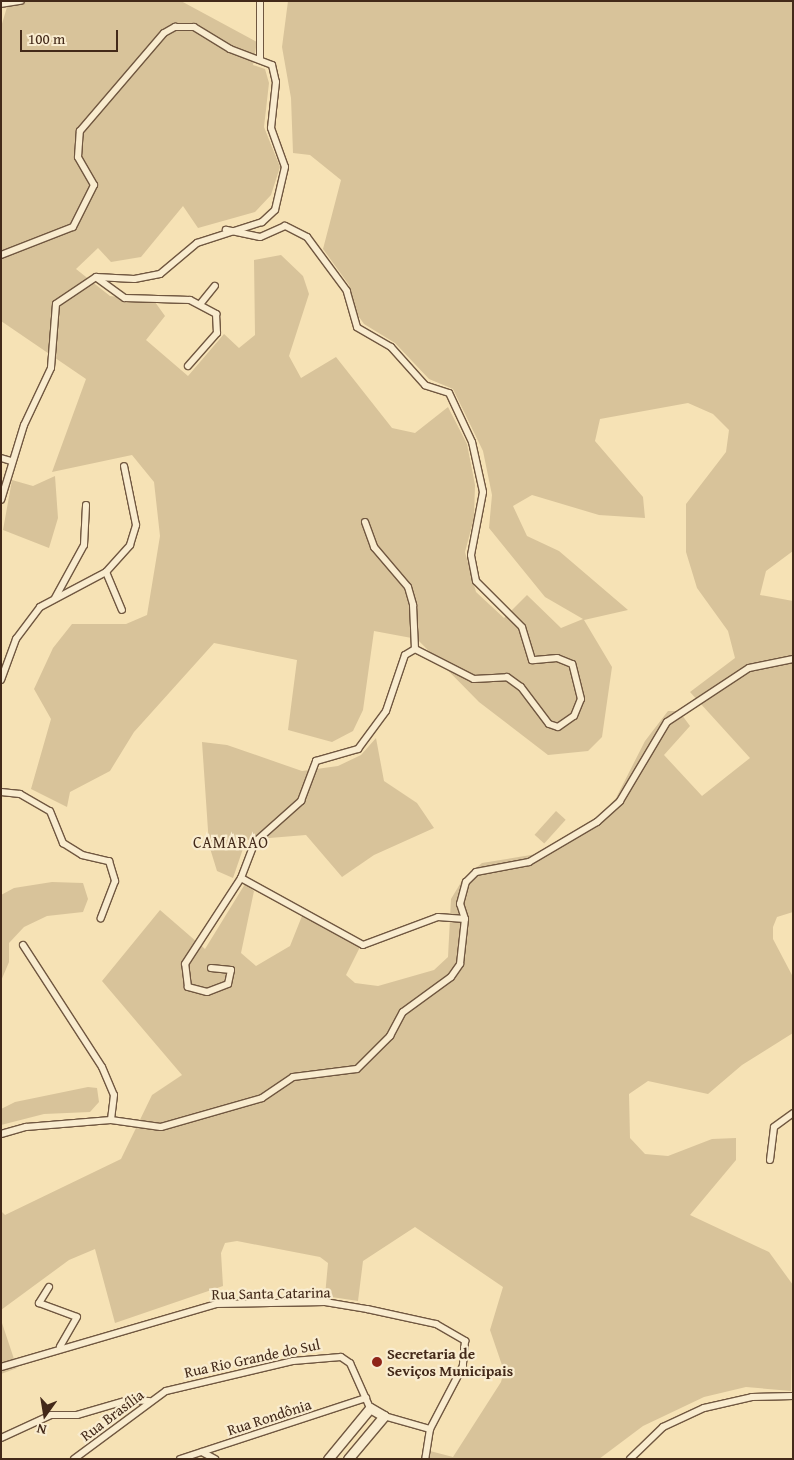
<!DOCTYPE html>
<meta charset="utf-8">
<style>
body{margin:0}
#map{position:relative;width:794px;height:1460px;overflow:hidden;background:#f6e2b5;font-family:"Gentium Book Plus",serif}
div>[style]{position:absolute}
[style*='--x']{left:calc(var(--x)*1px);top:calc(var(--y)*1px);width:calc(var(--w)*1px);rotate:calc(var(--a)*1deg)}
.green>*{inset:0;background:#d8c39a;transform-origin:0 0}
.roads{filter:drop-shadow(1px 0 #705740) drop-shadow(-1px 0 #705740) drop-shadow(0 1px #705740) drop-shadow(0 -1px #705740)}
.street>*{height:6px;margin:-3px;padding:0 3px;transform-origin:3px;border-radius:3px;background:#f9eccf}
.secondary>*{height:9px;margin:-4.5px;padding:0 4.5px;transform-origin:4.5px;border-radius:4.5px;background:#f9eccf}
.dots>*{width:14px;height:14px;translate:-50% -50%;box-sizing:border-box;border:2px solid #f9eccf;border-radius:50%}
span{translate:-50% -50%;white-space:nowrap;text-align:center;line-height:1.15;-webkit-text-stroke:4.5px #f9eccf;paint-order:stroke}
.street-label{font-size:15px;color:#432919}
.poi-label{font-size:15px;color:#432919;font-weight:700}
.left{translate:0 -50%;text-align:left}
.neighbourhood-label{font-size:16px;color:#432919;letter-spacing:1px}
.frame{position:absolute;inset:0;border:2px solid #432919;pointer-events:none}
.north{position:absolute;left:20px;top:1390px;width:50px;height:50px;-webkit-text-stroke:4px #f9eccf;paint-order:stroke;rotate:193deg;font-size:14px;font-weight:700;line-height:20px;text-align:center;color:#432919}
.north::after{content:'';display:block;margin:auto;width:18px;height:22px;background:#432919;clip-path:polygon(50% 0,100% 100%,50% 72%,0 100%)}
.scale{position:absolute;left:20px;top:30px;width:98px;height:22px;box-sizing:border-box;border:2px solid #432919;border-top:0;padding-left:6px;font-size:15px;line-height:18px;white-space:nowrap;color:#432919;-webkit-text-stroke:4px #f9eccf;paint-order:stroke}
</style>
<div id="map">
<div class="green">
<div style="clip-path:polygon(1px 1px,181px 1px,257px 42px,253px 65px,265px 69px,269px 83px,264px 127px,280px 167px,271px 195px,255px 212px,198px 228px,183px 206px,141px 257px,111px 262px,98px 248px,76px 269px,110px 296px,155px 302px,165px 316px,146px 340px,188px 376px,224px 334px,239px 348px,255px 335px,254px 260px,281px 255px,303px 276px,309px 294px,289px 356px,301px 378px,336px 357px,392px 428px,415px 433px,448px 407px,467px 444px,475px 485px,474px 518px,465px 552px,476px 592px,504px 618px,527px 595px,561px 628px,583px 619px,545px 597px,489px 528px,492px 495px,483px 451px,453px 389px,429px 379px,395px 343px,364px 324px,354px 310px,349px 285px,323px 249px,341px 180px,310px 155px,293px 153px,291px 98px,282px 47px,288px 1px,793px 1px,793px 551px,766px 571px,760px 595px,793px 601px,793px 912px,777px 917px,773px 927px,773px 939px,793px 977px,793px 1033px,742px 1065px,708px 1094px,648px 1081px,629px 1094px,630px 1138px,645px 1154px,668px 1156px,712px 1139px,736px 1138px,736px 1160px,690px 1215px,769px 1252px,793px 1285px,791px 1391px,746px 1387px,704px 1397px,643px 1426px,599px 1459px,427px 1459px,430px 1451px,453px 1457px,501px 1382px,504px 1371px,490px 1330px,503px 1287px,415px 1227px,363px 1261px,358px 1301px,325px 1296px,328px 1263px,320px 1257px,237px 1241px,225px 1243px,221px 1253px,223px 1286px,115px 1323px,95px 1249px,69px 1260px,1px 1310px,1px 1211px,5px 1215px,121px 1159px,152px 1095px,182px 1075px,102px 981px,160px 910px,205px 949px,245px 884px,254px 891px,241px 953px,256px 966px,290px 946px,302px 916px,360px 947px,346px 975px,355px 983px,378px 986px,434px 970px,448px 957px,451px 899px,463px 879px,482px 863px,537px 854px,600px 816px,616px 798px,645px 741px,668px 711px,679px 711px,690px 726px,664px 755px,702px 796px,750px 758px,690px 692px,735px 658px,728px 631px,697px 588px,686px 552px,686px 504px,726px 452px,729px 430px,713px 414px,688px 403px,600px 419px,595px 441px,643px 497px,645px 518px,599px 515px,532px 495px,513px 506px,527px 536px,559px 551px,628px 610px,584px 620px,612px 667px,602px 737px,588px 751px,548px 755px,479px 702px,417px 639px,374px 631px,363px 710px,353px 731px,332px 742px,288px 730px,297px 660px,214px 643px,134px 732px,110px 771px,70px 792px,67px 807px,31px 789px,51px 719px,34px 689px,53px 648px,72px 624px,126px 624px,147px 615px,160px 536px,154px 482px,132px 455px,52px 472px,86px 379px,1px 321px,1px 27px,7px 7px)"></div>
<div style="clip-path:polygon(55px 476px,58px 518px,49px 548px,3px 530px,12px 480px,33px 486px)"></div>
<div style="clip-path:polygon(376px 738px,384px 781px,417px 803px,434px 828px,374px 855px,342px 877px,306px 835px,246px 840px,233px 878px,217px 871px,209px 845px,202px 742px,227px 745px,302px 771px,338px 766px,361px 755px)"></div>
<div style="left:556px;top:811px;width:13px;height:32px;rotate:42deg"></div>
<div style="clip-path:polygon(52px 882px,83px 883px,88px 899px,83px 912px,47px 916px,24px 927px,9px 943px,9px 962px,1px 981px,1px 895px,14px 888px)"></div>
<div style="clip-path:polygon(88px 1087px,97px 1088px,99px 1102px,90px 1112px,44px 1114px,1px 1125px,1px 1109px,15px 1102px)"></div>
<div style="clip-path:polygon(1px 1320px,17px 1368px,1px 1374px)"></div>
</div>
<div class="roads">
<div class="street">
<div style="--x:260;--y:1;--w:59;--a:90"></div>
<div style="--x:1;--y:4;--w:20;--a:-9"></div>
<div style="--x:1;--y:255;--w:77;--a:-21.3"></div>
<div style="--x:73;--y:227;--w:47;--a:-63.4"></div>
<div style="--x:94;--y:185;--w:32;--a:-120"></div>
<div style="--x:78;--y:157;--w:26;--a:-86"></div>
<div style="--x:80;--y:131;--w:129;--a:-49.4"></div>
<div style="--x:164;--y:33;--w:13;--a:-29"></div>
<div style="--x:175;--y:27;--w:19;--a:0"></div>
<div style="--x:194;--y:27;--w:42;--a:31.4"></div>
<div style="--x:230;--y:49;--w:45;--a:20.9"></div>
<div style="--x:272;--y:65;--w:17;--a:77"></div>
<div style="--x:276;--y:82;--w:46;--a:96.2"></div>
<div style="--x:271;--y:128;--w:41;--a:70.3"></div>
<div style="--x:285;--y:167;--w:44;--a:103.1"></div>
<div style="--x:275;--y:210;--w:18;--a:137"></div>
<div style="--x:262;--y:222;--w:68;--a:162.1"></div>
<div style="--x:197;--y:243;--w:48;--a:140"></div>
<div style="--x:160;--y:274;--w:26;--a:169"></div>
<div style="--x:134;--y:279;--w:38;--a:-177"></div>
<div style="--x:96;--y:277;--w:48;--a:146"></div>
<div style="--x:56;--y:304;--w:64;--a:94.5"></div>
<div style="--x:51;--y:368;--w:63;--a:115.3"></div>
<div style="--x:24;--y:425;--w:78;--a:107"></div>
<div style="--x:97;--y:278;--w:34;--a:36"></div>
<div style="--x:125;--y:298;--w:65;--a:1.8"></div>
<div style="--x:190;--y:300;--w:30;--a:28"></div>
<div style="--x:216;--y:314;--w:19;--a:87"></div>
<div style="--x:217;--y:333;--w:44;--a:131.3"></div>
<div style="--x:201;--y:303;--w:22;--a:-51"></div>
<div style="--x:1;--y:458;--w:10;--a:17"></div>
<div style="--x:365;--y:522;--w:27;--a:70"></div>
<div style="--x:374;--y:547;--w:52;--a:49.6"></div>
<div style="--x:408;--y:587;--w:19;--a:74"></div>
<div style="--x:413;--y:605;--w:44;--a:87.4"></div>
<div style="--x:106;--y:572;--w:41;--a:67.2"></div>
<div style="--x:55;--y:598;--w:60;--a:-61.3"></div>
<div style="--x:84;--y:545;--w:40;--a:-87.1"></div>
<div style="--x:1;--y:680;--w:44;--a:-69.9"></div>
<div style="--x:16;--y:639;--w:40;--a:-53"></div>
<div style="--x:40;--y:607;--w:75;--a:-27.9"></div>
<div style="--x:106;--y:572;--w:36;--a:-48"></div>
<div style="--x:130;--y:545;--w:21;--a:-73"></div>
<div style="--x:136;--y:525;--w:60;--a:-101.5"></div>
<div style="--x:1;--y:792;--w:19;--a:6"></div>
<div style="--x:20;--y:794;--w:34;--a:30"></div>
<div style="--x:50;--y:811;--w:35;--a:68"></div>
<div style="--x:63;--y:843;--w:22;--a:32"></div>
<div style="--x:82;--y:855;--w:28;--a:13"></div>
<div style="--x:109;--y:861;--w:21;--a:73"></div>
<div style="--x:115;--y:881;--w:40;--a:111"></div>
<div style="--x:241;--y:878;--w:139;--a:28.8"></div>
<div style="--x:363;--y:945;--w:80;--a:-20.5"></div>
<div style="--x:438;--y:917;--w:27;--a:4"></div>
<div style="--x:23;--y:945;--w:145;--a:57.1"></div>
<div style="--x:102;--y:1067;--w:30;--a:67"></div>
<div style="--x:114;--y:1095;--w:25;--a:97"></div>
<div style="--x:211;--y:968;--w:20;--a:6"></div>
<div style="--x:231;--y:970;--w:14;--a:102"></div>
<div style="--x:228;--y:984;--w:22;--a:159"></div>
<div style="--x:207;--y:992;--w:20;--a:-165"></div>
<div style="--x:188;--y:987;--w:23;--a:-97"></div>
<div style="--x:185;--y:964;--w:103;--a:-56.9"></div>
<div style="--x:241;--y:878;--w:39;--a:-69"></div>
<div style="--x:255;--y:842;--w:62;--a:-41.7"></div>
<div style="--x:301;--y:801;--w:43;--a:-69.4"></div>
<div style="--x:316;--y:761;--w:44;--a:-15.9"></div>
<div style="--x:358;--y:749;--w:47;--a:-53.6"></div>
<div style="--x:386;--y:711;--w:59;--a:-71.3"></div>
<div style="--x:405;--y:655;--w:12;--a:-31"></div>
<div style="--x:415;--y:649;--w:66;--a:27"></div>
<div style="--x:474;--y:679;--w:33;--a:-3"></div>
<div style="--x:507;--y:677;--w:17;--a:36"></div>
<div style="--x:521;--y:687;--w:46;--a:52.9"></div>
<div style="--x:549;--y:724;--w:9;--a:18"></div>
<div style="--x:558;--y:727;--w:19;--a:-35"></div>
<div style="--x:574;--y:716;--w:18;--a:-68"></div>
<div style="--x:581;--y:699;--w:36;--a:-104"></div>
<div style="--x:572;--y:664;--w:16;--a:-158"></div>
<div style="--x:557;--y:658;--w:25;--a:175"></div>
<div style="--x:532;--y:660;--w:34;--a:-107"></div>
<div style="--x:522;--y:627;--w:65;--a:-135"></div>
<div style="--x:476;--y:581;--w:26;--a:-101"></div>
<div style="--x:471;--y:555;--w:64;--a:-79.2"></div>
<div style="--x:483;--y:492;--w:51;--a:-102.4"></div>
<div style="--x:472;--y:442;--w:54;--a:-115.1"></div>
<div style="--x:449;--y:393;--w:25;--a:-162"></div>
<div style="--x:425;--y:385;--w:51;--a:-131.8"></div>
<div style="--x:391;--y:347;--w:39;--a:-150"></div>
<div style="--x:357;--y:327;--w:37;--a:-106"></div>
<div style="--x:347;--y:291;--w:67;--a:-126.5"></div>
<div style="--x:307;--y:237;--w:25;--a:-153"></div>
<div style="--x:285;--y:226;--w:27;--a:156"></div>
<div style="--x:260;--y:237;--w:35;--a:-168"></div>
<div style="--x:1;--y:1134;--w:26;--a:-16"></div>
<div style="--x:26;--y:1127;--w:85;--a:-4.7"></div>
<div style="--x:111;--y:1120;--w:50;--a:8"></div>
<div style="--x:161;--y:1127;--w:105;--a:-16"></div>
<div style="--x:262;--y:1098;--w:37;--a:-34"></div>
<div style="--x:293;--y:1077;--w:64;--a:-7.1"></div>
<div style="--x:357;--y:1069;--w:47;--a:-45"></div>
<div style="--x:390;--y:1036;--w:27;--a:-62"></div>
<div style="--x:403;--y:1012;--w:59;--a:-36.1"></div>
<div style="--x:451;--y:977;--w:16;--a:-55"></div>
<div style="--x:460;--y:964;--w:45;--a:-83.7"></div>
<div style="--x:465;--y:919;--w:16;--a:-108"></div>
<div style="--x:460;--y:904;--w:23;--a:-75"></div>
<div style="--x:466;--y:882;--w:14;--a:-45"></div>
<div style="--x:476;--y:872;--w:54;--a:-10.7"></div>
<div style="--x:529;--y:862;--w:79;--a:-30.5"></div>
<div style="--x:597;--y:822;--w:31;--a:-42"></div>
<div style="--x:620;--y:801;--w:92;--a:-59.3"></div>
<div style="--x:667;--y:722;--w:98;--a:-33.4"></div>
<div style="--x:749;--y:668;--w:45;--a:-11.6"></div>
<div style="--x:770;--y:1160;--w:33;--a:-83"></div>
<div style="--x:774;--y:1127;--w:24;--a:-36"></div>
<div style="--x:49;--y:1287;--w:19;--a:122"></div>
<div style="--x:39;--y:1303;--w:40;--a:20.2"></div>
<div style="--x:77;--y:1317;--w:34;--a:120"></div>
<div style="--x:1;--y:1367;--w:224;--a:-16.3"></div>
<div style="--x:216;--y:1304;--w:109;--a:-1.1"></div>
<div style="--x:325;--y:1302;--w:43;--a:9.5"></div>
<div style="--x:367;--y:1309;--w:71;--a:12.3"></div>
<div style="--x:436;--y:1324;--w:34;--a:30"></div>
<div style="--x:465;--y:1341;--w:25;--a:95"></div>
<div style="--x:463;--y:1366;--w:71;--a:117.6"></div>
<div style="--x:430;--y:1429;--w:30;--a:99"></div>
<div style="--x:384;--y:1416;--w:48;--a:15.8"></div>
<div style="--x:1;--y:1438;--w:55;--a:-24.7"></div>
<div style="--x:51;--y:1415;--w:26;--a:0"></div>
<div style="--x:77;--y:1415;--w:53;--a:-16.4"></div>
<div style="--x:128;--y:1400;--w:21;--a:3"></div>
<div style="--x:202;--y:1452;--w:15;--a:28"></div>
<div style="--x:74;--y:1459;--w:114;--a:-36.5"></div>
<div style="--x:166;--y:1391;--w:130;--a:-13.3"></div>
<div style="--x:293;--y:1361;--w:48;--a:-4.8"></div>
<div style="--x:341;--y:1357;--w:11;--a:34"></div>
<div style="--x:350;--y:1363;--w:49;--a:66"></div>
<div style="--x:180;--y:1459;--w:196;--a:-18.2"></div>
<div style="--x:630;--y:1459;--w:46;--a:-44.1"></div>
<div style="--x:663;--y:1427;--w:45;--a:-24.9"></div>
<div style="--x:704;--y:1408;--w:49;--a:-12.9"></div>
<div style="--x:752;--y:1397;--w:41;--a:-1.4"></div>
</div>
<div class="secondary">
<div style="--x:328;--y:1459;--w:66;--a:-50.5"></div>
<div style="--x:370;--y:1408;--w:16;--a:30"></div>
<div style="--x:384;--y:1416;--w:56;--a:129.9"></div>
</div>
</div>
<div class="dots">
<div style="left:377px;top:1362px;background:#8f2418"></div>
</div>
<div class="street-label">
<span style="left:271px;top:1293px;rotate:-1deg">Rua Santa Catarina</span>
<span style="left:252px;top:1358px;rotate:-12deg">Rua Rio Grande do Sul</span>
<span style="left:112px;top:1415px;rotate:-37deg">Rua Brasília</span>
<span style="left:269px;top:1417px;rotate:-18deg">Rua Rondônia</span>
</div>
<div class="poi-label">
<span class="left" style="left:387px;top:1362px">Secretaria de<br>Seviços Municipais</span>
</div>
<div class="neighbourhood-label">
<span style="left:231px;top:842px">CAMARAO</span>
</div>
<div class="frame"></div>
<div class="north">N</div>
<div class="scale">100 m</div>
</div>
